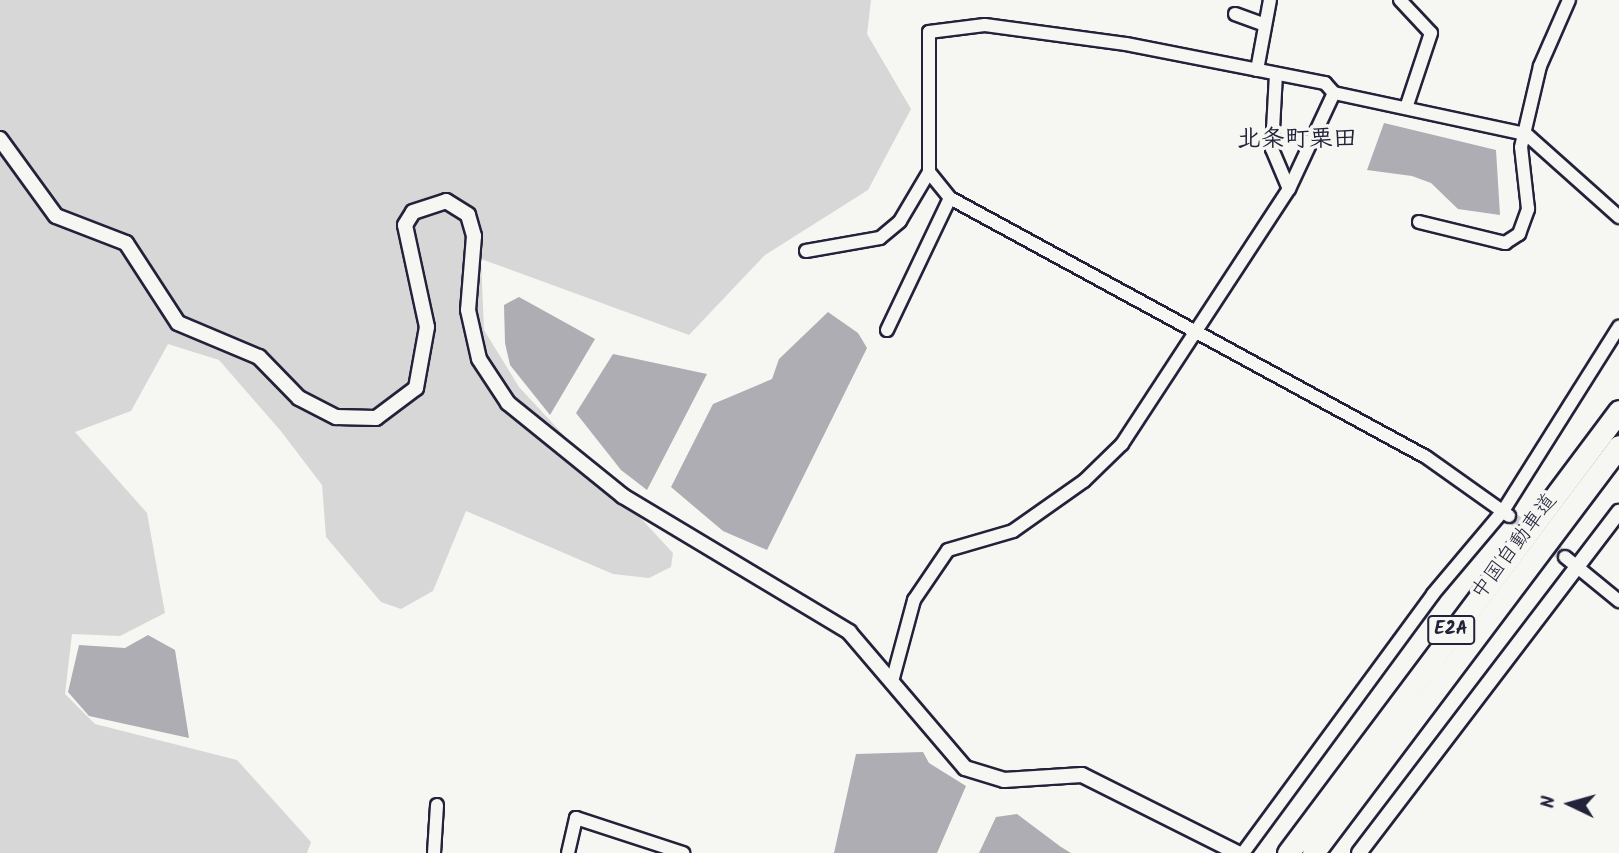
<!DOCTYPE html>
<meta charset="utf-8">
<style>
body{margin:0}
#map{position:relative;width:1619px;height:853px;overflow:hidden;background:#f6f6f2;font-family:Kalam,"Klee One",sans-serif}
div>[style]{position:absolute}
[style*='--x']{left:calc(var(--x)*1px);top:calc(var(--y)*1px);width:calc(var(--w)*1px);rotate:calc(var(--a)*1deg)}
.green>*{inset:0;background:#d7d7d7}
.water>*{inset:0;background:#adadb3}
.minor-tunnel>*{height:12px;margin-top:-6px;transform-origin:0;background:repeating-linear-gradient(90deg,#cccccd 0 12px,transparent 0 18px)}
.roads{filter:drop-shadow(2px 0 #22223b) drop-shadow(-2px 0 #22223b) drop-shadow(0 2px #22223b) drop-shadow(0 -2px #22223b)}
.minor>*{height:12px;margin:-6px;padding:0 6px;transform-origin:6px;border-radius:6px;background:#f6f6f2}
.tertiary>*{height:14px;margin:-7px;padding:0 7px;transform-origin:7px;border-radius:7px;background:#f6f6f2}
.motorway>*{height:21px;margin:-10.5px;padding:0 10.5px;transform-origin:10.5px;border-radius:10.5px;background:#f6f6f2}
span{translate:-50% -50%;white-space:nowrap;text-align:center;line-height:1.15;-webkit-text-stroke:7px #f6f6f2;paint-order:stroke}
.shield-label span{padding:2px 5px;background:#f6f6f2;border:2px solid;border-radius:5px;-webkit-text-stroke-width:0}
.shield-label{font-size:19px;color:#22223b;font-weight:700}
.street-label{font-size:21px;color:#22223b}
.quarter-label{font-size:24px;color:#22223b;font-weight:700}
.north{position:absolute;left:1535px;top:769px;width:70px;height:70px;-webkit-text-stroke:5px #f6f6f2;paint-order:stroke;rotate:275deg;font-size:19px;font-weight:700;line-height:28px;text-align:center;color:#22223b}
.north::after{content:'';display:block;margin:auto;width:24px;height:32px;background:#22223b;clip-path:polygon(50% 0,100% 100%,50% 72%,0 100%)}
</style>
<div id="map">
<div class="green">
<div style="clip-path:polygon(0 0,871px 0,867px 34px,911px 109px,868px 190px,765px 255px,689px 335px,481px 259px,484px 330px,519px 387px,673px 553px,671px 567px,649px 578px,613px 574px,466px 511px,433px 591px,401px 609px,381px 602px,326px 537px,322px 485px,280px 430px,219px 360px,168px 344px,131px 411px,75px 432px,147px 513px,165px 613px,120px 636px,72px 634px,65px 694px,95px 724px,237px 760px,311px 842px,307px 853px,0 853px)"></div>
</div>
<div class="water">
<div style="clip-path:polygon(1384px 123px,1496px 150px,1500px 215px,1458px 209px,1431px 183px,1412px 176px,1367px 170px)"></div>
<div style="clip-path:polygon(519px 297px,595px 339px,550px 415px,510px 365px,505px 343px,504px 305px)"></div>
<div style="clip-path:polygon(828px 312px,858px 333px,867px 348px,767px 550px,723px 531px,671px 487px,713px 404px,772px 379px,779px 359px)"></div>
<div style="clip-path:polygon(613px 354px,707px 374px,647px 490px,621px 470px,576px 413px)"></div>
<div style="clip-path:polygon(148px 635px,175px 650px,189px 738px,89px 716px,68px 692px,79px 645px,125px 648px)"></div>
<div style="clip-path:polygon(923px 752px,929px 763px,966px 786px,937px 853px,834px 853px,856px 754px)"></div>
<div style="clip-path:polygon(1017px 814px,1061px 847px,1071px 853px,979px 853px,996px 817px)"></div>
</div>
<div class="minor-tunnel">
<div style="--x:1509;--y:516;--w:69;--a:36.2"></div>
</div>
<div class="roads">
<div class="minor">
<div style="--x:1400;--y:0;--w:45;--a:46.8"></div>
<div style="--x:1431;--y:33;--w:79;--a:108.4"></div>
<div style="--x:1235;--y:14;--w:30;--a:20"></div>
<div style="--x:1257;--y:70;--w:71;--a:-79.5"></div>
<div style="--x:1276;--y:74;--w:75;--a:93.1"></div>
<div style="--x:1272;--y:149;--w:43;--a:67"></div>
<div style="--x:1419;--y:222;--w:89;--a:13.7"></div>
<div style="--x:1505;--y:243;--w:17;--a:-33"></div>
<div style="--x:1519;--y:234;--w:27;--a:-70"></div>
<div style="--x:1528;--y:209;--w:62;--a:-96.4"></div>
<div style="--x:1521;--y:147;--w:83;--a:-76.8"></div>
<div style="--x:1540;--y:66;--w:72;--a:-66.3"></div>
<div style="--x:806;--y:251;--w:75;--a:-10"></div>
<div style="--x:880;--y:238;--w:26;--a:-40"></div>
<div style="--x:900;--y:221;--w:57;--a:-59.4"></div>
<div style="--x:887;--y:330;--w:146;--a:-64.5"></div>
<div style="--x:1509;--y:516;--w:102;--a:-144.6"></div>
<div style="--x:1426;--y:457;--w:542;--a:-151.45"></div>
<div style="--x:950;--y:198;--w:33;--a:-129"></div>
<div style="--x:929;--y:172;--w:140;--a:-90"></div>
<div style="--x:929;--y:32;--w:56;--a:-7.1"></div>
<div style="--x:985;--y:25;--w:142;--a:7.7"></div>
<div style="--x:1126;--y:44;--w:203;--a:11.1"></div>
<div style="--x:1325;--y:83;--w:13;--a:48"></div>
<div style="--x:1334;--y:93;--w:196;--a:12.1"></div>
<div style="--x:1526;--y:134;--w:125;--a:41.7"></div>
<div style="--x:1565;--y:557;--w:70;--a:39.2"></div>
<div style="--x:893;--y:678;--w:81;--a:-74.9"></div>
<div style="--x:914;--y:600;--w:60;--a:-55.8"></div>
<div style="--x:948;--y:550;--w:68;--a:-16.3"></div>
<div style="--x:1013;--y:531;--w:87;--a:-35.2"></div>
<div style="--x:1084;--y:481;--w:53;--a:-44.2"></div>
<div style="--x:1122;--y:444;--w:305;--a:-56.8"></div>
<div style="--x:1289;--y:189;--w:106;--a:-64.9"></div>
<div style="--x:434;--y:853;--w:48;--a:-86.4"></div>
<div style="--x:568;--y:853;--w:36;--a:-77"></div>
<div style="--x:576;--y:818;--w:113;--a:18.1"></div>
<div style="--x:1243;--y:853;--w:321;--a:-53.7"></div>
<div style="--x:1433;--y:594;--w:109;--a:-49.9"></div>
<div style="--x:1503;--y:511;--w:218;--a:-57.8"></div>
</div>
<div class="tertiary">
<div style="--x:0;--y:139;--w:95;--a:54"></div>
<div style="--x:56;--y:216;--w:75;--a:21.1"></div>
<div style="--x:126;--y:243;--w:95;--a:57"></div>
<div style="--x:178;--y:323;--w:88;--a:22.8"></div>
<div style="--x:259;--y:357;--w:57;--a:45.7"></div>
<div style="--x:299;--y:398;--w:42;--a:27.2"></div>
<div style="--x:336;--y:417;--w:40;--a:1.4"></div>
<div style="--x:376;--y:418;--w:50;--a:-36.9"></div>
<div style="--x:416;--y:388;--w:62;--a:-79.8"></div>
<div style="--x:427;--y:327;--w:104;--a:-102.2"></div>
<div style="--x:405;--y:225;--w:15;--a:-58"></div>
<div style="--x:413;--y:212;--w:35;--a:-18"></div>
<div style="--x:446;--y:201;--w:26;--a:32"></div>
<div style="--x:468;--y:215;--w:22;--a:74"></div>
<div style="--x:474;--y:236;--w:74;--a:94.6"></div>
<div style="--x:468;--y:310;--w:50;--a:77.3"></div>
<div style="--x:479;--y:359;--w:53;--a:56.6"></div>
<div style="--x:508;--y:403;--w:148;--a:39"></div>
<div style="--x:623;--y:496;--w:264;--a:31"></div>
<div style="--x:849;--y:632;--w:179;--a:49.5"></div>
<div style="--x:965;--y:768;--w:41;--a:17.1"></div>
<div style="--x:1004;--y:780;--w:78;--a:-3.7"></div>
<div style="--x:1082;--y:775;--w:174;--a:26.6"></div>
<div style="--x:1359;--y:853;--w:429;--a:-52.7"></div>
</div>
<div class="motorway">
<div style="--x:1288;--y:853;--w:552;--a:-53.17"></div>
<div style="--x:1313;--y:853;--w:509;--a:-53.06"></div>
</div>
</div>
<div class="shield-label">
<span style="left:1451px;top:630px">E2A</span>
</div>
<div class="street-label">
<span style="left:1515px;top:547px;rotate:-53deg">中国自動車道</span>
</div>
<div class="quarter-label">
<span style="left:1297px;top:140px">北条町栗田</span>
</div>
<div class="north">N</div>
</div>
